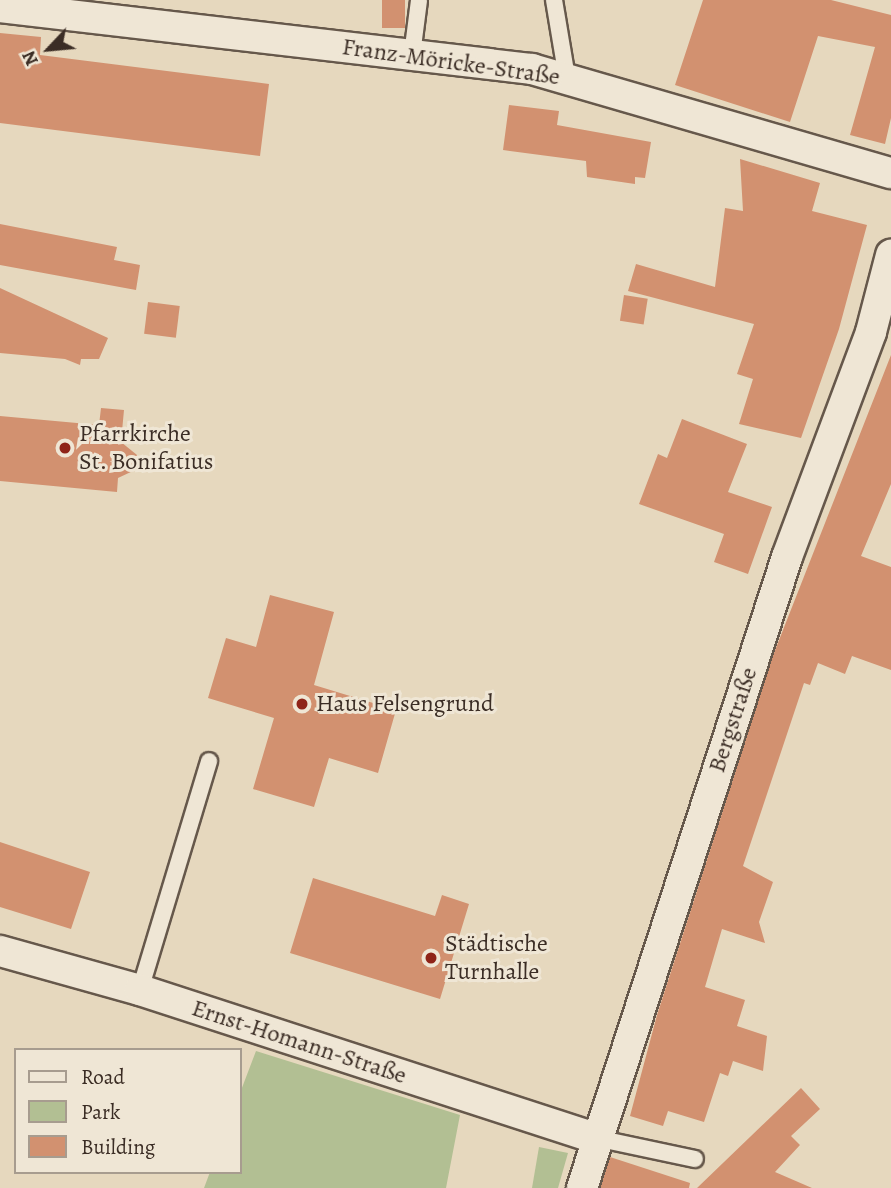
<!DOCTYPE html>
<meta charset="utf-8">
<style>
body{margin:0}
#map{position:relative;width:891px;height:1188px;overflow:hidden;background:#e6d8be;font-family:Alegreya,serif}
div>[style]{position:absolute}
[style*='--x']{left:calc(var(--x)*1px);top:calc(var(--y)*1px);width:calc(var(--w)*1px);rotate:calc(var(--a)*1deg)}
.green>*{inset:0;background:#b2bf93}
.building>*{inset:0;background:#d29170;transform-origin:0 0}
.roads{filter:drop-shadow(2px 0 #66584b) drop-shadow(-2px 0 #66584b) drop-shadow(0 2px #66584b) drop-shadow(0 -2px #66584b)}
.service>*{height:16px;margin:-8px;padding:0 8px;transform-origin:8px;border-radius:8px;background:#efe6d5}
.minor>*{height:30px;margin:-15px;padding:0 15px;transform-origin:15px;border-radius:15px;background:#efe6d5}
.dots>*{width:19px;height:19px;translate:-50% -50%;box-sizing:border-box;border:4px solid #efe6d5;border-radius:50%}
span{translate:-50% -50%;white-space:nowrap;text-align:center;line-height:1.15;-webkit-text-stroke:6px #efe6d5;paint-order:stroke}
.street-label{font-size:24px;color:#3b2d25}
.poi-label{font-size:24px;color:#3b2d25}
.left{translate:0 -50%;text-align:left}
.legend{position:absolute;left:14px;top:1048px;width:228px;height:126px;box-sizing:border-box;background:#efe6d5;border:2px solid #a79c8f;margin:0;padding:9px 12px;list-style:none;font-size:21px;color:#3b2d25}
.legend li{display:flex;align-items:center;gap:14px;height:35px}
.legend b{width:35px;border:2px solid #a79c8f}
.north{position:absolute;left:14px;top:14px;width:70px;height:70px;-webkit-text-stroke:5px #efe6d5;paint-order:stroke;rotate:244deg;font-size:19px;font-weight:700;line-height:28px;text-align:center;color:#3b2d25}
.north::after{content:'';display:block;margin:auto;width:24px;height:32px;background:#3b2d25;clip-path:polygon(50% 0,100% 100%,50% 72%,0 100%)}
</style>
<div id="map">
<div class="green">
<div style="clip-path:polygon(256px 1051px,460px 1115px,446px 1188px,204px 1188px,210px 1172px,240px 1172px,240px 1093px)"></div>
<div style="clip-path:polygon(539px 1147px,568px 1153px,558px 1188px,532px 1188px)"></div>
</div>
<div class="building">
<div style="left:382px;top:0;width:23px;height:28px"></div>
<div style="clip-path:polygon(703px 0,831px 0,891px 15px,891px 118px,885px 144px,850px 135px,875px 47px,818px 36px,790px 122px,675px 85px)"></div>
<div style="clip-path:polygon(0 33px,41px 37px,40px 55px,269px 84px,260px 156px,0 123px)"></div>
<div style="clip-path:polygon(509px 105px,559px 111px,557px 125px,651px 142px,645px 178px,635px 177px,635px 184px,587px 177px,586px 161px,503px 150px)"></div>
<div style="clip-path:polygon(740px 159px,820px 183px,812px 211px,867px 225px,839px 329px,801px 438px,739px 424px,753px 379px,737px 374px,754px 324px,628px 291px,636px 264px,715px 287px,725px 208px,743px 211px)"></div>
<div style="clip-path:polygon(0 224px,117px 247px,114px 260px,140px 265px,136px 290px,0 265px)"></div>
<div style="clip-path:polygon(0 288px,108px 338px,99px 359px,81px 359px,80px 365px,65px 359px,0 353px)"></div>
<div style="left:624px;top:295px;width:24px;height:26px;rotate:9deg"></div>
<div style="left:148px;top:302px;width:32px;height:32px;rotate:7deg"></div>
<div style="clip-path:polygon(891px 355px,891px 484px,861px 556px,891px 567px,891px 670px,852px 656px,845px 674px,818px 663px,810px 685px,804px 683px,743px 866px,773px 882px,759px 922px,765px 943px,722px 929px,705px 987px,745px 1000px,737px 1026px,767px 1036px,763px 1071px,733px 1061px,728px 1076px,720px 1073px,704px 1122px,668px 1111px,663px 1126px,630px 1116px,657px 1015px,772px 658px)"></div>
<div style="clip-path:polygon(101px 408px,124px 410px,121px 442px,137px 455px,135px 470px,118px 478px,117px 492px,0 481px,0 416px,99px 425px)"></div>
<div style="clip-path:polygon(682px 419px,747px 444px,728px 492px,772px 507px,748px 574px,714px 562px,724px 534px,639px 504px,658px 454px,667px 458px)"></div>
<div style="clip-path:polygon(270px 595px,334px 612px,314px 685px,396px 710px,378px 773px,329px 758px,314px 807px,253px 789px,274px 718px,208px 698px,226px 638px,256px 647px)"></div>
<div style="clip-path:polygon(0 842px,90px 872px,71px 929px,0 907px)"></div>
<div style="clip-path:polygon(313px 878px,435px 916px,442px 895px,469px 904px,440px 999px,290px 953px)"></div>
<div style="clip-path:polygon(801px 1088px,820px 1109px,791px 1136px,800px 1145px,775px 1172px,812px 1188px,697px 1188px)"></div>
<div style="clip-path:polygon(610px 1157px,690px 1183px,689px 1188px,600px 1188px)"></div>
</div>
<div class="roads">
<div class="service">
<div style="--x:554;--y:0;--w:79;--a:80.5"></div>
<div style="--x:412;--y:55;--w:55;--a:-82.7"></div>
<div style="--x:140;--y:990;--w:239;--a:-73.2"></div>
<div style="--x:596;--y:1138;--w:101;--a:12"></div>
</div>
<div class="minor">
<div style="--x:0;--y:7;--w:536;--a:6.65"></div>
<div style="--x:532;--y:69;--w:374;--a:16.2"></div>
<div style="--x:0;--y:951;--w:145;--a:15.6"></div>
<div style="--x:140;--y:990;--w:479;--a:18"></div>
<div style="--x:582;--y:1188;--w:663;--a:-72"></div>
<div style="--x:787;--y:557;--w:240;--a:-69.5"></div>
<div style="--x:871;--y:332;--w:80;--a:-75.4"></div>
</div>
</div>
<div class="dots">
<div style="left:65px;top:448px;background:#8f2418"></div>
<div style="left:302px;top:704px;background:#8f2418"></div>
<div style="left:431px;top:958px;background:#8f2418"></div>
</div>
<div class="street-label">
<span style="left:451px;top:62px;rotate:8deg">Franz-Möricke-Straße</span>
<span style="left:733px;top:720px;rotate:-72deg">Bergstraße</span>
<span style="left:299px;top:1042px;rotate:18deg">Ernst-Homann-Straße</span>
</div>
<div class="poi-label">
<span class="left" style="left:79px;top:448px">Pfarrkirche<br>St. Bonifatius</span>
<span class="left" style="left:316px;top:704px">Haus Felsengrund</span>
<span class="left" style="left:445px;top:958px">Städtische<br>Turnhalle</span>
</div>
<ul class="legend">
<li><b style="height:9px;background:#efe6d5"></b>Road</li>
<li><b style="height:19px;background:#b2bf93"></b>Park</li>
<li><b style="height:19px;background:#d29170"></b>Building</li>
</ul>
<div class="north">N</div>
</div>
